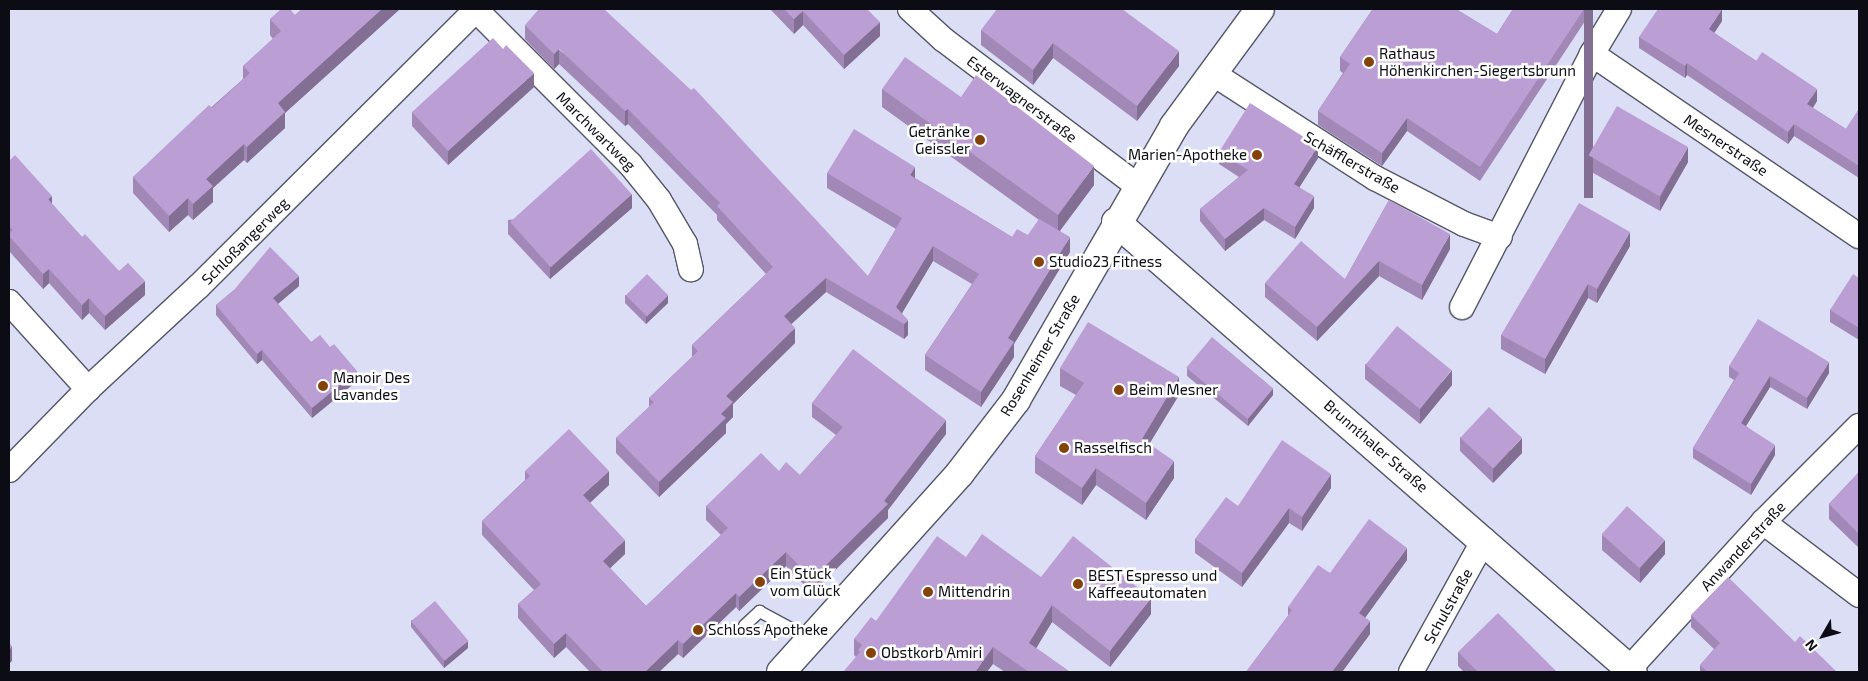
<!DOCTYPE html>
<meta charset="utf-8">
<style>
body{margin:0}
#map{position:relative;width:1868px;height:681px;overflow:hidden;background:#dcdef5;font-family:"Exo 2",sans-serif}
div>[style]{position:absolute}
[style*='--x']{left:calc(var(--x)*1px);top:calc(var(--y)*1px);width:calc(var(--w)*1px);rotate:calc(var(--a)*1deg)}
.roads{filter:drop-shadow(1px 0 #545669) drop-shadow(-1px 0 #545669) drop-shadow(0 1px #545669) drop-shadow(0 -1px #545669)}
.service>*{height:11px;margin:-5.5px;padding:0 5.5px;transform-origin:5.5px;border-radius:5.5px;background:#fff}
.minor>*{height:24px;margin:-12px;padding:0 12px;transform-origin:12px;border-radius:12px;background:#fff}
.tertiary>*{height:28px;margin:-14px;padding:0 14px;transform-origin:14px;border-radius:14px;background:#fff}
.wall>*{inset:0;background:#a188b6}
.shaded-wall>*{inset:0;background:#836f94;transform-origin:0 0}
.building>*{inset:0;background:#bb9ed4;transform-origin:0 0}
.dots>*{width:14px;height:14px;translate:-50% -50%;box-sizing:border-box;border:2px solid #fff;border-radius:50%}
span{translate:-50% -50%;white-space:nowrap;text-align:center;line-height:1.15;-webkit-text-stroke:5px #fff;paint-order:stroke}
.poi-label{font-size:15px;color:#0c0d14}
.left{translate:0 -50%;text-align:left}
.right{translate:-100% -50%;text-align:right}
.street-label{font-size:15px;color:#0c0d14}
.frame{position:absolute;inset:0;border:10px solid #0c0d14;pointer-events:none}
.north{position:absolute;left:1798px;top:611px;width:50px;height:50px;-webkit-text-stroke:4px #fff;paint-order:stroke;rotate:232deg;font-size:14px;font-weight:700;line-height:20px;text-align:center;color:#0c0d14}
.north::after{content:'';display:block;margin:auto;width:18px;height:22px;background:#0c0d14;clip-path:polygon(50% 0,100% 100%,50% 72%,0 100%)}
</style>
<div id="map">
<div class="roads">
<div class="service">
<div style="--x:744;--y:625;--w:21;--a:-43"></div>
<div style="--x:759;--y:611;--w:59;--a:28.3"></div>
</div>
<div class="minor">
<div style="--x:910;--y:9;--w:46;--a:42.4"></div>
<div style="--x:944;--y:40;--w:243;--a:37"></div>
<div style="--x:476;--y:10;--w:218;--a:45"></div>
<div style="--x:630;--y:164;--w:46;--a:51.1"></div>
<div style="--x:659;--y:200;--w:51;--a:59.4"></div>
<div style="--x:685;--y:244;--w:26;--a:77"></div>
<div style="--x:1592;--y:54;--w:323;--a:34.3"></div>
<div style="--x:1212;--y:73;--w:194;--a:32.8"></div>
<div style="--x:1375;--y:178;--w:100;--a:27.3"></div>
<div style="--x:1464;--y:224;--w:38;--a:20"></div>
<div style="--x:9;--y:302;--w:118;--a:47.8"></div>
<div style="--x:1462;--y:307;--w:284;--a:-62.8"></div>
<div style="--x:1592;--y:54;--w:52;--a:-59"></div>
<div style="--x:9;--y:470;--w:113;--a:-45.7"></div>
<div style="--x:88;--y:389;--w:151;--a:-42.9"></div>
<div style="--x:199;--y:286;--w:392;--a:-44.9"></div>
<div style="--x:1763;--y:522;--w:121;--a:37.2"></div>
<div style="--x:1629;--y:669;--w:199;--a:-47.6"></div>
<div style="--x:1763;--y:522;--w:136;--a:-45"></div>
<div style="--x:1411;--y:672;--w:151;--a:-61.1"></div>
</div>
<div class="tertiary">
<div style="--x:1116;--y:222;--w:685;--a:41.04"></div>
<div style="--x:781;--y:672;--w:268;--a:-48"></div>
<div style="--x:960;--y:473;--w:92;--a:-52.5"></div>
<div style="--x:1016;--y:400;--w:316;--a:-60"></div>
<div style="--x:1174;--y:126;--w:145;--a:-53.7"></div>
</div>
</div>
<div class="wall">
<div style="clip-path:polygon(302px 9px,400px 9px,285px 113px,285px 128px,247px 163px,244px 160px,213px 188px,213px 202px,193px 220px,188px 215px,169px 232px,133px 193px,133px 177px,243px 79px,243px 66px,273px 39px,270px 35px,270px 19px,295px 15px)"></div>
<div style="clip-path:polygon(770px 9px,867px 9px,880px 36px,844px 69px,803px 25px,794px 34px)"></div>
<div style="clip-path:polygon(1371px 9px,1456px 9px,1497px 34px,1513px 9px,1593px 9px,1480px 181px,1407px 131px,1382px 166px,1318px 125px,1318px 111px,1343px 73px,1340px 71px,1340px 57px,1372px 10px)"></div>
<div style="clip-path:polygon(1722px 21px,1714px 33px,1817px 101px,1813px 108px,1846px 129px,1859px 109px,1859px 178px,1794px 136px,1788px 144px,1687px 75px,1685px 78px,1639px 48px,1639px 37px)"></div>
<div style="clip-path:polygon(525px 25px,868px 276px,896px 229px,827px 188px,827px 173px,915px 178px,1012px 237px,1028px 235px,1039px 220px,882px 107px,882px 89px,961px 97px,1094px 185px,1060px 231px,1070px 252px,1014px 344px,1014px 357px,981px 407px,925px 370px,925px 355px,972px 284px,933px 261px,902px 313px,908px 335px,904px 339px,826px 292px,791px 324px,795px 343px,733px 404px,733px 417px,726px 424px,726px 433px,659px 497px,616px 453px,616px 438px,649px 407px,649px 398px,692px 357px,692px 345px,766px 274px,717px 220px,717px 215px,628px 124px,625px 126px,559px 64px,554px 69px,525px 39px)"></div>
<div style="clip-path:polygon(981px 30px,1179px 66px,1137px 121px,1053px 58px,1033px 85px,981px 45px)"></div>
<div style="clip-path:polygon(534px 87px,448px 165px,412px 126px,412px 112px)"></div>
<div style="clip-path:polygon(1219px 152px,1318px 158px,1299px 187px,1314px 208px,1295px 239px,1264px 220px,1225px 251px,1200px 221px,1200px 209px,1239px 177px,1219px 164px)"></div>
<div style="clip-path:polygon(1588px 155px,1688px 162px,1660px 211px,1588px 170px)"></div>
<div style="clip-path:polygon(9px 159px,52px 204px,82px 237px,145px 295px,105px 330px,89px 313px,82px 320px,49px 283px,43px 289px,9px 251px)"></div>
<div style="clip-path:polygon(1389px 200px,1450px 249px,1422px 300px,1379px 276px,1317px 341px,1265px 297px,1265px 283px,1345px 279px)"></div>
<div style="clip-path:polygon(632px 208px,550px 279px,508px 234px,508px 220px)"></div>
<div style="clip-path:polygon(1630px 246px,1597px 303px,1588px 298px,1545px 374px,1501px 349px,1501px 335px)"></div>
<div style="clip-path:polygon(1859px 278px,1859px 340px,1830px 322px,1830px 310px)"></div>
<div style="clip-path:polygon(299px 286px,278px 304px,311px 342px,357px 381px,312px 418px,262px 360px,257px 364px,216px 315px,216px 305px,234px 290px)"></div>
<div style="clip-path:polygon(625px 295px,668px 303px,646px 324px,625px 303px)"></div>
<div style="clip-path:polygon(1365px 364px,1452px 385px,1420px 424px,1365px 379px)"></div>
<div style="clip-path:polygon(1729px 366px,1829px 373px,1807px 409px,1770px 387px,1746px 426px,1775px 455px,1751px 495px,1693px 458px,1693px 448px,1734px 380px,1729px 377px)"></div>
<div style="clip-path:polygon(1060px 368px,1179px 395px,1149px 444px,1174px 478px,1146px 520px,1096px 485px,1082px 505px,1035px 473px,1035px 456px,1076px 395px,1060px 386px)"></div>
<div style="clip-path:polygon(1187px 368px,1273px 395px,1248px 426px,1187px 376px)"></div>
<div style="clip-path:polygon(812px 403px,946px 434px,888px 510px,888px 518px,812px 593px,786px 566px,739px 611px,736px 607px,683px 658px,678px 654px,659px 672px,590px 672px,566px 647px,554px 658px,518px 618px,518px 604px,534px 590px,482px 535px,482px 521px,525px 480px,525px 471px,609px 485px,590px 503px,625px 554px,610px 568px,646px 606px,721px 535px,706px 520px,706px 506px,779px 471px,800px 475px,836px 435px,812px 417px)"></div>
<div style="clip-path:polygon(1460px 437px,1522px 453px,1493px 483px,1460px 451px)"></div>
<div style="clip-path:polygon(1859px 472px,1859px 548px,1829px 519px,1829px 504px)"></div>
<div style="clip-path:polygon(1331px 488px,1302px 531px,1289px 523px,1242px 587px,1195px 553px,1195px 539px,1238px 506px)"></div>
<div style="clip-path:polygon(1602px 535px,1665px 554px,1640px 583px,1602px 550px)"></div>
<div style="clip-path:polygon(966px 557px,1041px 577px,1151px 614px,1110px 667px,1052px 622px,1036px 648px,1070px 672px,1005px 672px,993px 664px,856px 657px,854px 655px,854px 639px,876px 621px)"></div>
<div style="clip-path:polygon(1407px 560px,1365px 618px,1370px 634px,1342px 672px,1246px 672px,1288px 616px,1288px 607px,1330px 573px)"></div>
<div style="clip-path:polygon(1691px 615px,1795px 642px,1837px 672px,1700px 672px,1700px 665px,1714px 649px,1691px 627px)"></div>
<div style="clip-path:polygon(411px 620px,468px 648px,444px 668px,411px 627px)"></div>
<div style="clip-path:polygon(1458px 652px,1557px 672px,1464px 672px,1458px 666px)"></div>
</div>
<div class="shaded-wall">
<div style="clip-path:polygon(382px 9px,400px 9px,285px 113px,285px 128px,247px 163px,247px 147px,278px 103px)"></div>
<div style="left:1584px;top:9px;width:9px;height:189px"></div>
<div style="clip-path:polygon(1722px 9px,1722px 21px,1709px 41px,1709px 29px)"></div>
<div style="clip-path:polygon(803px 11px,803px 25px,794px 34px,794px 19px)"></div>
<div style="clip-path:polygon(880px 22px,880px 36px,844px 69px,844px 55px)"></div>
<div style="clip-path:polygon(1053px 43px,1053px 58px,1033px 85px,1033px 70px)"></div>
<div style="clip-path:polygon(559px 49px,559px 64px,554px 69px,554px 54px)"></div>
<div style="clip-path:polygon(1179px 51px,1179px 66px,1137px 121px,1137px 106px)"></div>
<div style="clip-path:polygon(1687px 63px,1687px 75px,1685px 78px,1685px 66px)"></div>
<div style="clip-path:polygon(534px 73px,534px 87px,448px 165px,448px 151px)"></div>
<div style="clip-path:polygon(1817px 89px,1817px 101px,1807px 116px,1807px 104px)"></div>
<div style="clip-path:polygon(628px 109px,628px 124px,625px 126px,625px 111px)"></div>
<div style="clip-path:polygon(1407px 118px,1407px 131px,1382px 166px,1382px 153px)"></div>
<div style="clip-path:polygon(1794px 124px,1794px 136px,1788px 144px,1788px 132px)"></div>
<div style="clip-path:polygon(244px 144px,244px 160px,213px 188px,213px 202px,193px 220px,193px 204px,206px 179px)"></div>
<div style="clip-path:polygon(1318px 146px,1318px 158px,1294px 196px,1294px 184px)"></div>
<div style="clip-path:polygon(1688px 147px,1688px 162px,1660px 211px,1660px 197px)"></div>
<div style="clip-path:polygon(1094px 166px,1094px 185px,1058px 233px,1058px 215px)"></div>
<div style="clip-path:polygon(915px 167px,915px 182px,910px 175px)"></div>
<div style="clip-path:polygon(632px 194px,632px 208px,550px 279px,550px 265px)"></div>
<div style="clip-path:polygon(52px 196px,52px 210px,48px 199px)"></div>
<div style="clip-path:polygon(1314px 196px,1314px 208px,1295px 239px,1295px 227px)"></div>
<div style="clip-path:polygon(188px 198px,188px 215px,169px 232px,169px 216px)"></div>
<div style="clip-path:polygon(1264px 208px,1264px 220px,1225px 251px,1225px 239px)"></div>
<div style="clip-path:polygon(1630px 232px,1630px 246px,1597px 303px,1597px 289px)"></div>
<div style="clip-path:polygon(1450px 234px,1450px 249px,1422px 300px,1422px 285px)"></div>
<div style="clip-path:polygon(1070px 237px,1070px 252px,1014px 344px,1014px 357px,981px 407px,981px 392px,1008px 338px)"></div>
<div style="clip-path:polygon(933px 246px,933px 261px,898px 320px,896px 307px)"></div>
<div style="clip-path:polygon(1379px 261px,1379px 276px,1317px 341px,1317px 327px)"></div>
<div style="clip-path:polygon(49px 269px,49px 283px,43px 289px,43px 274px)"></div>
<div style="clip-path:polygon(299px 276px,299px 286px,273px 308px,273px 298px)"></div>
<div style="clip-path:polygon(826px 278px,826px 292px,784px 331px,784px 316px)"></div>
<div style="clip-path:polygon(145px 281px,145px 295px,105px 330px,105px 316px)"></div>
<div style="clip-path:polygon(1588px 284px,1588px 298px,1545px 374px,1545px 359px)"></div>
<div style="clip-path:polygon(668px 295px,668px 303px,646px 324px,646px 317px)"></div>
<div style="clip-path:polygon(89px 298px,89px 313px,82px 320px,82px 305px)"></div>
<div style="clip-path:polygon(908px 320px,908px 335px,904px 339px,904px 324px)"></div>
<div style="clip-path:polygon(795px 328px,795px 343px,733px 404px,733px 417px,726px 424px,726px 433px,659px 497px,659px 482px,721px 414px,726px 396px)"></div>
<div style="clip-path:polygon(262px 350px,262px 360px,257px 364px,257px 354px)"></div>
<div style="clip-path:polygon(1829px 362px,1829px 373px,1807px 409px,1807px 398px)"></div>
<div style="clip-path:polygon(1452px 370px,1452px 385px,1420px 424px,1420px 409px)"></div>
<div style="clip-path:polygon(357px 371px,357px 381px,312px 418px,312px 408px)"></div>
<div style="clip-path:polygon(1770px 376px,1770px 387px,1741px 434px,1741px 423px)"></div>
<div style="clip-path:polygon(1179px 377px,1179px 395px,1142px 456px,1142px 439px)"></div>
<div style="clip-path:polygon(1273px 388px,1273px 395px,1248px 426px,1248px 419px)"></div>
<div style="clip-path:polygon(946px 420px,946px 434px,888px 510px,888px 518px,812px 593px,812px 579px,884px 501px)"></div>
<div style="clip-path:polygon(1522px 438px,1522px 453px,1493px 483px,1493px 469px)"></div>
<div style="clip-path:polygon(1775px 445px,1775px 455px,1751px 495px,1751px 484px)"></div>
<div style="clip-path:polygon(1174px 461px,1174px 478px,1146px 520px,1146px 503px)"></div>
<div style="clip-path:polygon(1096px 468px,1096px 485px,1082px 505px,1082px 488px)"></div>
<div style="clip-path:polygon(609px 471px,609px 485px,583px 509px,583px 495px)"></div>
<div style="clip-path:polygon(1331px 474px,1331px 488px,1302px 531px,1302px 517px)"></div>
<div style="clip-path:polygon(1289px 508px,1289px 523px,1242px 587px,1242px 573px)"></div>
<div style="clip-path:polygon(625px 540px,625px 554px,603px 575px,603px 561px)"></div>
<div style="clip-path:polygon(1665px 540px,1665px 554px,1640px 583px,1640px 568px)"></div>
<div style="clip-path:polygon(1407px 548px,1407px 560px,1359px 626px,1359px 613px)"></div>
<div style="clip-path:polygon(786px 552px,786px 566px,739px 611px,739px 597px)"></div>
<div style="clip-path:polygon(736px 593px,736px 607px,683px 658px,683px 644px)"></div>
<div style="clip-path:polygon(1151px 598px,1151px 614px,1110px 667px,1110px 651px)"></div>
<div style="clip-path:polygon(1052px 605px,1052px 622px,1029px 660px,1029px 643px)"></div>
<div style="clip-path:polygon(1370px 621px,1370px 634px,1342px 672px,1332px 672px)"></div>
<div style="clip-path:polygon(566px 633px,566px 647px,554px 658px,554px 644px)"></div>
<div style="clip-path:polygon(678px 640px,678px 654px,659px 672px,645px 672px)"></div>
<div style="clip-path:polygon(468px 641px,468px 648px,444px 668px,444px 660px)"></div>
<div style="clip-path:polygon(12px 646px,12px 661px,9px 664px,9px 650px)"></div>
<div style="clip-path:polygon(993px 647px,993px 664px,987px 672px,975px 672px)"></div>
</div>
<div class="building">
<div style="clip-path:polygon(281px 9px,290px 9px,295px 15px,302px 9px,382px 9px,278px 103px,285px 112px,247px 147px,244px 144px,206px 179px,213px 186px,193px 204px,188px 198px,169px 216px,133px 177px,209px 105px,212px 108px,250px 73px,243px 66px,281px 31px,270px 19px)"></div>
<div style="clip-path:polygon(539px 9px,604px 9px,691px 90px,694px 88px,868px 276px,902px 218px,827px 173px,854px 129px,915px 167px,910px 175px,1012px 237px,1017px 229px,1028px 235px,1039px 219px,1070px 237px,1008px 338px,1014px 342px,981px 392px,925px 355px,979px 274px,933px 246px,896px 307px,908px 320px,904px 324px,826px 278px,784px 316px,795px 328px,726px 396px,733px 402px,721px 414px,726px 418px,659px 482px,616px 438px,654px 402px,649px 398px,698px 351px,692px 345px,773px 267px,717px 206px,720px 203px,628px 109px,625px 111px,559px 49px,554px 54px,525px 25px)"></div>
<div style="clip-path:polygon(784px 9px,867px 9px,880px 22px,844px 55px,803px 11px,794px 19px)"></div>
<div style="clip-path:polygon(997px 9px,1122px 9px,1179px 51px,1137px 106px,1053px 43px,1033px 70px,981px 30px)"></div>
<div style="clip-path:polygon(1373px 9px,1456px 9px,1497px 34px,1513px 9px,1584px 9px,1480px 167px,1407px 118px,1382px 153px,1318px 111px,1350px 64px,1340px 57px)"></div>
<div style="clip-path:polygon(1658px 9px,1722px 9px,1709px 29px,1756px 61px,1762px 52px,1817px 89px,1807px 104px,1846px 129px,1859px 109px,1859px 166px,1794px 124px,1788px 132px,1687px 63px,1685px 66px,1639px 37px)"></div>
<div style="clip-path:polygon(493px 38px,503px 49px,506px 45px,534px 73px,448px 151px,412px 112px)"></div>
<div style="clip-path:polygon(905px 57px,961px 97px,976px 75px,1094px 166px,1058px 215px,882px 89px)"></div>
<div style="clip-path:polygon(1250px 103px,1318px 146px,1294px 184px,1314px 196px,1295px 227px,1264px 208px,1225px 239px,1200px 209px,1248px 170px,1219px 152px)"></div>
<div style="left:1617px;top:106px;width:82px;height:57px;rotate:30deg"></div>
<div style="left:591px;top:149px;width:61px;height:109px;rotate:48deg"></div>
<div style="clip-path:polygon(15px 155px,52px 196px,48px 199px,82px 237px,85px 234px,119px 271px,128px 263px,145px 281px,105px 316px,89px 298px,82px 305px,49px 269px,43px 274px,9px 236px,9px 234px,13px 230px,9px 226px,9px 159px,10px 160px)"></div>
<div style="clip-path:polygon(1389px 200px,1450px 234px,1422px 285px,1379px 261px,1317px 327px,1265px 283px,1301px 241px,1345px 279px)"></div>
<div style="clip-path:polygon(1579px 203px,1630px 232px,1597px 289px,1588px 284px,1545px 359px,1501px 335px)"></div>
<div style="clip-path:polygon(270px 247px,299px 276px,273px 298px,311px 342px,320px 335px,330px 347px,334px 344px,357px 371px,312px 408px,262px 350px,257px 354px,216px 305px,234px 290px)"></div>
<div style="left:647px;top:274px;width:30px;height:30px;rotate:45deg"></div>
<div style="clip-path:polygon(1853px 274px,1859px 278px,1859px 328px,1830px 310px)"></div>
<div style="clip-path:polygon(1758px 319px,1829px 362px,1807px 398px,1770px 376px,1741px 423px,1775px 445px,1751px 484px,1693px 448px,1739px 373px,1729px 366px)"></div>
<div style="clip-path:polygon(1088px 322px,1179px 377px,1142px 439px,1174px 461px,1146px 503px,1096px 468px,1082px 488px,1035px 456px,1084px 383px,1060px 368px)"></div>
<div style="left:1397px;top:326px;width:70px;height:50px;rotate:39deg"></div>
<div style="left:1212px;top:337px;width:80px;height:40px;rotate:40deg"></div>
<div style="clip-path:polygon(853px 349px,946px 420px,884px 501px,888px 504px,812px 579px,786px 552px,739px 597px,736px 593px,683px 644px,678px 640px,645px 672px,603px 672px,566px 633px,554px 644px,518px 604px,541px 584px,482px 521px,530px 476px,525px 471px,569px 429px,609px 471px,583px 495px,625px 540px,603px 561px,646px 606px,728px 528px,706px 506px,761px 453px,779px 471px,786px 462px,800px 475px,843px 427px,812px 403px)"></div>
<div style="left:1489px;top:407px;width:45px;height:42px;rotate:43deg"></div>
<div style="clip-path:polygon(1282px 440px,1331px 474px,1302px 517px,1289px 508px,1242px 573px,1195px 539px,1226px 497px,1238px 506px)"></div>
<div style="clip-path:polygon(1859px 472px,1859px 534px,1829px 504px)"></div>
<div style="left:1627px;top:506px;width:51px;height:38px;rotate:42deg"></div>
<div style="clip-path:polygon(1369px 519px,1407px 548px,1359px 613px,1370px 621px,1332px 672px,1246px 672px,1292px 610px,1288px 607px,1318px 565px,1330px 573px)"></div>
<div style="clip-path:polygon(982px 534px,1041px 577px,1073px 536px,1151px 598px,1110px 651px,1052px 605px,1029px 643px,1070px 672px,1029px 672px,993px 647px,975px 672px,843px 672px,860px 652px,858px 650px,862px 645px,854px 639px,871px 617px,876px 621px,937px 536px,966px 557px)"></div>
<div style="clip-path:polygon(1728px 577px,1795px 642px,1800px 636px,1837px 672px,1708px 672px,1700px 665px,1720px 643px,1691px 615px)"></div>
<div style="left:435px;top:601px;width:52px;height:31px;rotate:50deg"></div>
<div style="clip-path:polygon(1498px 613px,1557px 672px,1478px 672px,1458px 652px)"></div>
<div style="clip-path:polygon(9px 643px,12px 646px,9px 650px)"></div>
</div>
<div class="dots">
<div style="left:1369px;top:62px;background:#834308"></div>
<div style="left:980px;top:140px;background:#834308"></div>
<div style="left:1257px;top:155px;background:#834308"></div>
<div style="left:1039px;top:262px;background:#834308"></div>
<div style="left:323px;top:386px;background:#834308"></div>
<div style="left:1119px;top:390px;background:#834308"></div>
<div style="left:1064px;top:448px;background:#834308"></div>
<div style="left:760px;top:582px;background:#834308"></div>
<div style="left:1078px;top:584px;background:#834308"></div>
<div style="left:928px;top:592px;background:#834308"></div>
<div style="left:698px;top:630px;background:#834308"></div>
<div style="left:871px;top:653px;background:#834308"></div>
</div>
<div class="poi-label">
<span class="left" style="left:1379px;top:62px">Rathaus<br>Höhenkirchen-Siegertsbrunn</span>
<span class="right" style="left:970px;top:140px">Getränke<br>Geissler</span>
<span class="right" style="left:1247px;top:155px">Marien-Apotheke</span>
<span class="left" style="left:1049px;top:262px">Studio23 Fitness</span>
<span class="left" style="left:333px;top:386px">Manoir Des<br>Lavandes</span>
<span class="left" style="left:1129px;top:390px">Beim Mesner</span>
<span class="left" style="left:1074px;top:448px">Rasselfisch</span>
<span class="left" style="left:770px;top:582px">Ein Stück<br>vom Glück</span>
<span class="left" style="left:1088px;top:584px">BEST Espresso und<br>Kaffeeautomaten</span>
<span class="left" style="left:938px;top:592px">Mittendrin</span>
<span class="left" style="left:708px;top:630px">Schloss Apotheke</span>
<span class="left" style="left:881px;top:653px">Obstkorb Amiri</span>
</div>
<div class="street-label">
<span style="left:1022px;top:99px;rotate:37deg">Esterwagnerstraße</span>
<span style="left:596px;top:131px;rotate:45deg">Marchwartweg</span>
<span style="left:1726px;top:145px;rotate:34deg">Mesnerstraße</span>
<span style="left:1352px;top:162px;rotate:30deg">Schäfflerstraße</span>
<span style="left:245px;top:241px;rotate:-45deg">Schloßangerweg</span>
<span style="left:1040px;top:355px;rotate:-59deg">Rosenheimer Straße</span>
<span style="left:1376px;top:446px;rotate:41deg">Brunnthaler Straße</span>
<span style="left:1743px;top:546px;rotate:-47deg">Anwanderstraße</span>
<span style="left:1448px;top:606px;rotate:-61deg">Schulstraße</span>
</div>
<div class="frame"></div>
<div class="north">N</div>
</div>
